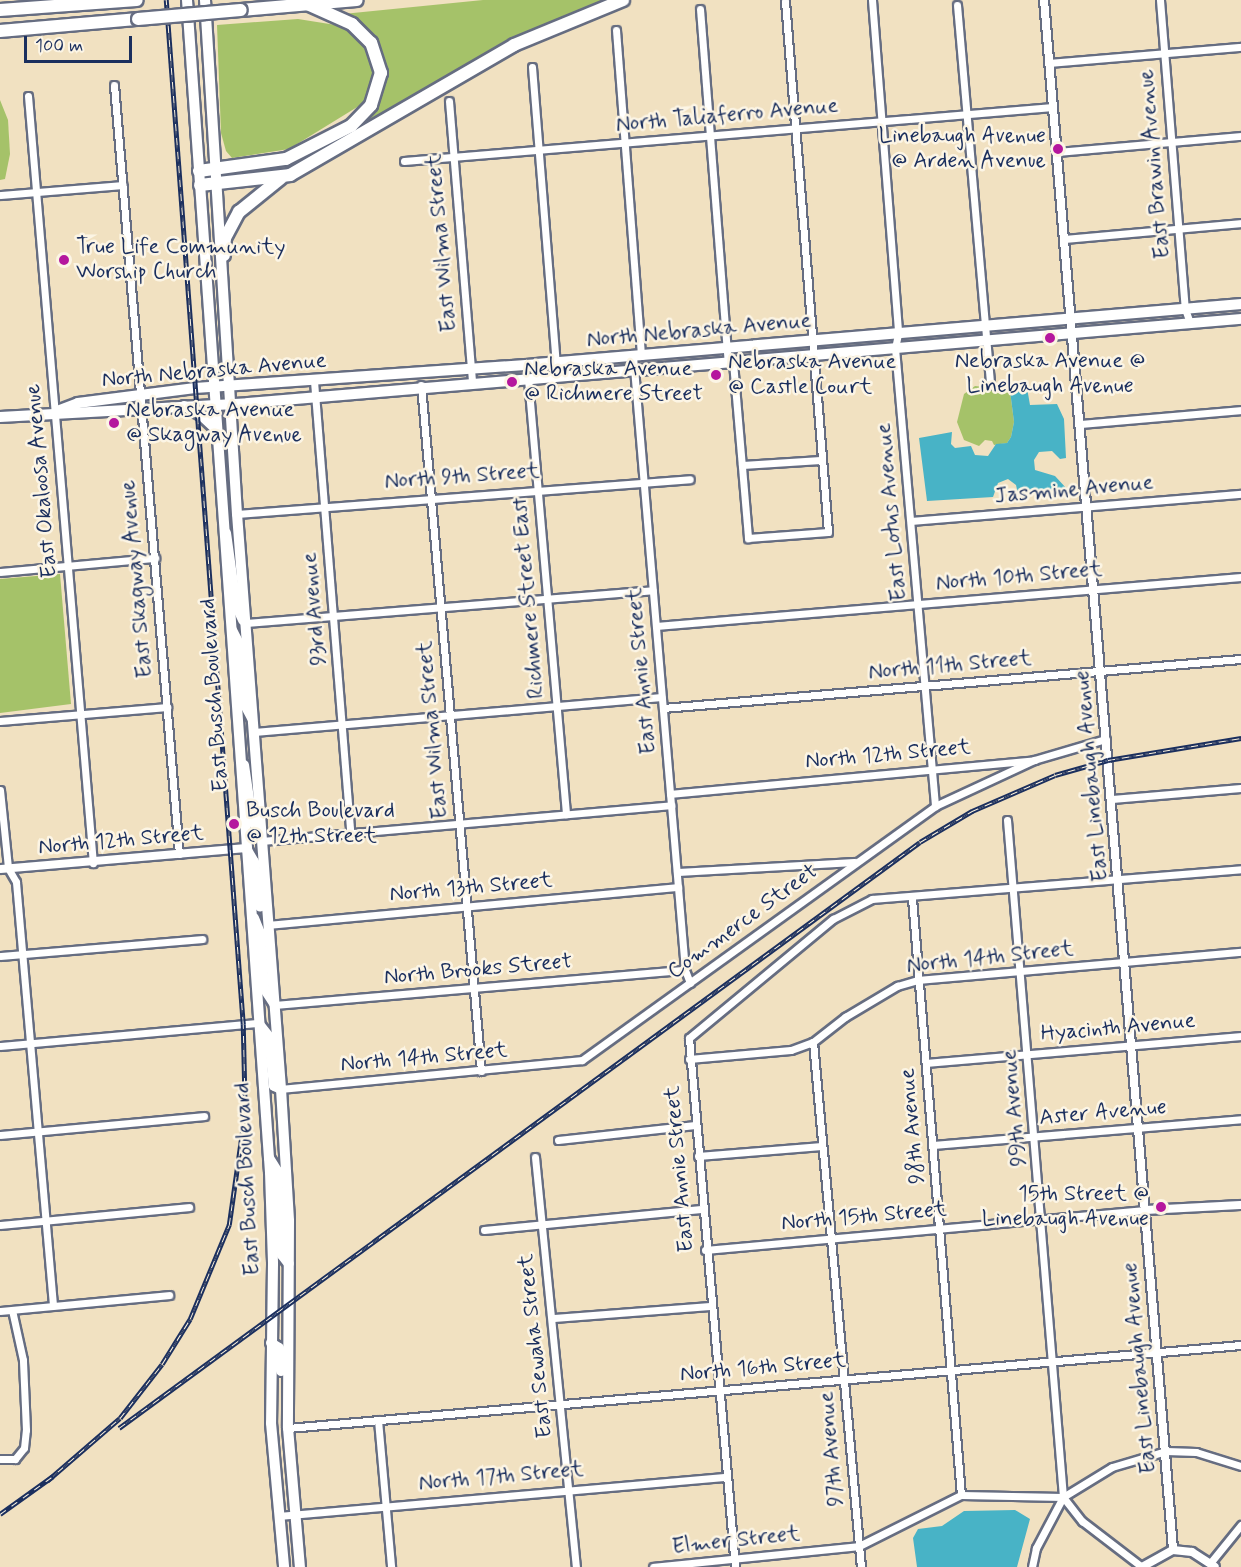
<!DOCTYPE html>
<style>
body{margin:0}
#map{position:relative;width:1241px;height:1567px;overflow:hidden;background:#f1e1c1;font-family:Mynerve,sans-serif}
div>[style]{position:absolute}
[style*='--x']{left:calc(var(--x)*1px);top:calc(var(--y)*1px);width:calc(var(--w)*1px);rotate:calc(var(--a)*1deg)}
.green>*{inset:0;background:#a5c269}
.water>*{inset:0;background:#48b3c6}
.roads{filter:drop-shadow(2px 0 #666d81) drop-shadow(-2px 0 #666d81) drop-shadow(0 2px #666d81) drop-shadow(0 -2px #666d81)}
.minor>*{height:7px;margin:-3.5px;padding:0 3.5px;transform-origin:3.5px;border-radius:3.5px;background:#fff}
.tertiary>*{height:8px;margin:-4px;padding:0 4px;transform-origin:4px;border-radius:4px;background:#fff}
.primary>*{height:10px;margin:-5px;padding:0 5px;transform-origin:5px;border-radius:5px;background:#fff}
.motorway>*{height:12px;margin:-6px;padding:0 6px;transform-origin:6px;border-radius:6px;background:#fff}
.rail>*{height:4.5px;margin-top:-2.25px;transform-origin:0;background:repeating-linear-gradient(90deg,#fcf5e5 0 7px,#1b2f5e 0 14px);box-sizing:border-box;border-block:2px solid #1b2f5e}
.bridges{filter:drop-shadow(2px 0 #666d81) drop-shadow(-2px 0 #666d81) drop-shadow(0 2px #666d81) drop-shadow(0 -2px #666d81)}
.motorway-bridge>*{height:12px;margin:-6px;padding:0 6px;transform-origin:6px;border-radius:6px;background:#fff}
.dots>*{width:16px;height:16px;translate:-50% -50%;box-sizing:border-box;border:3px solid #fcf5e5;border-radius:50%}
span{translate:-50% -50%;white-space:nowrap;text-align:center;line-height:1.15;-webkit-text-stroke:5px #fcf5e5;paint-order:stroke}
.street-label{font-size:22px;color:#1b2f5e}
.poi-label{font-size:22px;color:#1b2f5e}
.right{translate:-100% -50%;text-align:right}
.left{translate:0 -50%;text-align:left}
.scale{position:absolute;left:24px;top:36px;width:108px;height:27px;box-sizing:border-box;border:3px solid #1b2f5e;border-top:0;padding-left:8px;font-size:18px;line-height:21px;white-space:nowrap;color:#1b2f5e;-webkit-text-stroke:4px #fcf5e5;paint-order:stroke}
</style>
<div id="map">
<div class="green">
<div style="clip-path:polygon(483px 0,618px 0,594px 8px,367px 126px,365px 123px,375px 111px,383px 90px,381px 58px,343px 14px)"></div>
<div style="clip-path:polygon(298px 19px,342px 26px,367px 46px,376px 73px,367px 101px,289px 149px,232px 158px,226px 151px,221px 133px,217px 25px)"></div>
<div style="clip-path:polygon(0 100px,8px 120px,10px 154px,5px 179px,0 180px)"></div>
<div style="clip-path:polygon(1009px 383px,1014px 422px,1011px 437px,1007px 443px,994px 445px,992px 441px,985px 440px,979px 446px,964px 440px,957px 422px,964px 394px,975px 386px,994px 388px,994px 385px)"></div>
<div style="clip-path:polygon(60px 574px,71px 704px,0 713px,0 579px)"></div>
</div>
<div class="water">
<div style="clip-path:polygon(1026px 382px,1030px 405px,1057px 404px,1064px 419px,1066px 458px,1060px 459px,1052px 451px,1039px 452px,1034px 460px,1035px 470px,1055px 476px,1067px 489px,1018px 494px,1016px 485px,1008px 479px,998px 483px,993px 497px,927px 501px,919px 438px,952px 432px,951px 444px,955px 448px,971px 446px,975px 455px,988px 456px,996px 444px,1007px 443px,1011px 437px,1014px 422px,1009px 383px)"></div>
<div style="clip-path:polygon(1015px 1510px,1030px 1519px,1017px 1567px,917px 1567px,913px 1538px,918px 1529px,942px 1526px,964px 1511px)"></div>
</div>
<div class="roads">
<div class="minor">
<div style="--x:872;--y:0;--w:335;--a:85.5"></div>
<div style="--x:898;--y:334;--w:14;--a:102"></div>
<div style="--x:895;--y:348;--w:460;--a:85"></div>
<div style="--x:1160;--y:0;--w:310;--a:85.4"></div>
<div style="--x:1185;--y:309;--w:15;--a:70"></div>
<div style="--x:957;--y:5;--w:381;--a:85"></div>
<div style="--x:700;--y:9;--w:354;--a:85.5"></div>
<div style="--x:616;--y:30;--w:327;--a:85.6"></div>
<div style="--x:1049;--y:63;--w:193;--a:-4.8"></div>
<div style="--x:532;--y:67;--w:311;--a:85.4"></div>
<div style="--x:114;--y:85;--w:772;--a:85.17"></div>
<div style="--x:28;--y:96;--w:770;--a:85.16"></div>
<div style="--x:449;--y:101;--w:282;--a:85.3"></div>
<div style="--x:1057;--y:152;--w:185;--a:-5"></div>
<div style="--x:404;--y:161;--w:651;--a:-4.76"></div>
<div style="--x:0;--y:195;--w:123;--a:-4.6"></div>
<div style="--x:1065;--y:239;--w:177;--a:-5.2"></div>
<div style="--x:633;--y:356;--w:616;--a:85.16"></div>
<div style="--x:685;--y:970;--w:14;--a:69"></div>
<div style="--x:733;--y:362;--w:177;--a:85.1"></div>
<div style="--x:748;--y:538;--w:80;--a:-4.3"></div>
<div style="--x:828;--y:532;--w:533;--a:-94.63"></div>
<div style="--x:528;--y:379;--w:437;--a:85"></div>
<div style="--x:314;--y:381;--w:453;--a:85.4"></div>
<div style="--x:421;--y:385;--w:689;--a:85"></div>
<div style="--x:1081;--y:424;--w:161;--a:-5"></div>
<div style="--x:742;--y:465;--w:79;--a:-3.6"></div>
<div style="--x:237;--y:514;--w:454;--a:-4.4"></div>
<div style="--x:911;--y:521;--w:331;--a:-4.7"></div>
<div style="--x:0;--y:572;--w:156;--a:-5.2"></div>
<div style="--x:246;--y:623;--w:408;--a:-4.6"></div>
<div style="--x:656;--y:626;--w:587;--a:-4.79"></div>
<div style="--x:663;--y:708;--w:580;--a:-4.85"></div>
<div style="--x:0;--y:721;--w:168;--a:-4.8"></div>
<div style="--x:254;--y:732;--w:409;--a:-4.9"></div>
<div style="--x:0;--y:790;--w:78;--a:84.1"></div>
<div style="--x:8;--y:868;--w:16;--a:60"></div>
<div style="--x:16;--y:882;--w:425;--a:85"></div>
<div style="--x:670;--y:794;--w:366;--a:-5.3"></div>
<div style="--x:1034;--y:760;--w:75;--a:-16.3"></div>
<div style="--x:1112;--y:799;--w:129;--a:-4.9"></div>
<div style="--x:1007;--y:820;--w:679;--a:85.27"></div>
<div style="--x:1063;--y:1497;--w:58;--a:117.9"></div>
<div style="--x:1036;--y:1548;--w:19;--a:102"></div>
<div style="--x:262;--y:841;--w:411;--a:-5"></div>
<div style="--x:677;--y:872;--w:178;--a:-3.2"></div>
<div style="--x:912;--y:898;--w:599;--a:85.31"></div>
<div style="--x:268;--y:925;--w:412;--a:-5.3"></div>
<div style="--x:0;--y:956;--w:203;--a:-4.8"></div>
<div style="--x:275;--y:1005;--w:411;--a:-4.9"></div>
<div style="--x:813;--y:1042;--w:527;--a:84.78"></div>
<div style="--x:0;--y:1046;--w:260;--a:-5.1"></div>
<div style="--x:689;--y:1059;--w:102;--a:-5"></div>
<div style="--x:791;--y:1050;--w:23;--a:-20"></div>
<div style="--x:813;--y:1042;--w:41;--a:-38"></div>
<div style="--x:845;--y:1017;--w:61;--a:-30.8"></div>
<div style="--x:897;--y:986;--w:22;--a:-16"></div>
<div style="--x:918;--y:980;--w:324;--a:-5"></div>
<div style="--x:926;--y:1063;--w:316;--a:-4.9"></div>
<div style="--x:281;--y:1089;--w:302;--a:-5.5"></div>
<div style="--x:582;--y:1060;--w:435;--a:-35.7"></div>
<div style="--x:935;--y:806;--w:109;--a:-24.9"></div>
<div style="--x:0;--y:1135;--w:205;--a:-5.3"></div>
<div style="--x:558;--y:1140;--w:138;--a:-6.2"></div>
<div style="--x:933;--y:1145;--w:309;--a:-4.8"></div>
<div style="--x:698;--y:1156;--w:124;--a:-4.6"></div>
<div style="--x:535;--y:1157;--w:412;--a:84.3"></div>
<div style="--x:0;--y:1225;--w:190;--a:-5.4"></div>
<div style="--x:484;--y:1230;--w:218;--a:-5.5"></div>
<div style="--x:705;--y:1250;--w:442;--a:-5.2"></div>
<div style="--x:0;--y:1311;--w:170;--a:-5.4"></div>
<div style="--x:554;--y:1318;--w:156;--a:-4.4"></div>
<div style="--x:378;--y:1420;--w:148;--a:84.9"></div>
<div style="--x:288;--y:1428;--w:957;--a:-4.98"></div>
<div style="--x:0;--y:1459;--w:15;--a:0"></div>
<div style="--x:15;--y:1459;--w:14;--a:-51"></div>
<div style="--x:24;--y:1448;--w:18;--a:-84"></div>
<div style="--x:26;--y:1430;--w:70;--a:-92.5"></div>
<div style="--x:23;--y:1360;--w:51;--a:-102.4"></div>
<div style="--x:1063;--y:1497;--w:57;--a:-31.5"></div>
<div style="--x:1112;--y:1467;--w:56;--a:-16.5"></div>
<div style="--x:1166;--y:1451;--w:30;--a:2"></div>
<div style="--x:1196;--y:1452;--w:47;--a:17.3"></div>
<div style="--x:1063;--y:1497;--w:31;--a:52"></div>
<div style="--x:1082;--y:1521;--w:76;--a:37.5"></div>
<div style="--x:279;--y:1516;--w:449;--a:-5"></div>
<div style="--x:1211;--y:1562;--w:48;--a:-51"></div>
<div style="--x:653;--y:1567;--w:207;--a:-5.8"></div>
<div style="--x:859;--y:1546;--w:114;--a:-26.6"></div>
<div style="--x:961;--y:1495;--w:102;--a:1.1"></div>
<div style="--x:735;--y:1567;--w:531;--a:-94.97"></div>
<div style="--x:689;--y:1038;--w:187;--a:-39.6"></div>
<div style="--x:833;--y:919;--w:44;--a:-27.1"></div>
<div style="--x:872;--y:899;--w:370;--a:-4.6"></div>
</div>
<div class="tertiary">
<div style="--x:1044;--y:0;--w:1555;--a:85.24"></div>
<div style="--x:0;--y:869;--w:246;--a:-4.9"></div>
<div style="--x:1145;--y:1210;--w:96;--a:-3"></div>
<div style="--x:1173;--y:1550;--w:19;--a:6"></div>
<div style="--x:1192;--y:1552;--w:27;--a:33"></div>
<div style="--x:1142;--y:1567;--w:35;--a:-29"></div>
</div>
<div class="primary">
<div style="--x:187;--y:0;--w:1175;--a:85.95"></div>
<div style="--x:270;--y:1172;--w:92;--a:88.1"></div>
<div style="--x:273;--y:1264;--w:159;--a:90.7"></div>
<div style="--x:271;--y:1423;--w:145;--a:84.8"></div>
<div style="--x:205;--y:0;--w:515;--a:86.44"></div>
<div style="--x:237;--y:514;--w:577;--a:85.62"></div>
<div style="--x:281;--y:1089;--w:132;--a:86.5"></div>
<div style="--x:289;--y:1221;--w:207;--a:90.3"></div>
<div style="--x:288;--y:1428;--w:140;--a:85.1"></div>
<div style="--x:184;--y:406;--w:19;--a:28"></div>
<div style="--x:201;--y:415;--w:22;--a:43"></div>
<div style="--x:60;--y:410;--w:19;--a:-21"></div>
<div style="--x:78;--y:403;--w:118;--a:-7.3"></div>
<div style="--x:195;--y:388;--w:342;--a:-4"></div>
<div style="--x:536;--y:364;--w:708;--a:-4.86"></div>
<div style="--x:0;--y:417;--w:248;--a:-3.2"></div>
<div style="--x:248;--y:403;--w:997;--a:-4.84"></div>
<div style="--x:226;--y:533;--w:73;--a:82.1"></div>
<div style="--x:236;--y:605;--w:17;--a:65"></div>
<div style="--x:232;--y:630;--w:16;--a:63"></div>
<div style="--x:239;--y:644;--w:61;--a:84.4"></div>
<div style="--x:245;--y:705;--w:15;--a:62"></div>
<div style="--x:244;--y:765;--w:55;--a:81.6"></div>
<div style="--x:252;--y:819;--w:19;--a:65"></div>
<div style="--x:247;--y:850;--w:14;--a:60"></div>
<div style="--x:254;--y:862;--w:45;--a:82.4"></div>
<div style="--x:254;--y:918;--w:16;--a:68"></div>
<div style="--x:260;--y:933;--w:55;--a:85.8"></div>
<div style="--x:264;--y:988;--w:20;--a:57"></div>
<div style="--x:259;--y:1024;--w:16;--a:52"></div>
<div style="--x:269;--y:1037;--w:49;--a:84.2"></div>
<div style="--x:274;--y:1086;--w:8;--a:23"></div>
<div style="--x:269;--y:1158;--w:15;--a:58"></div>
<div style="--x:277;--y:1171;--w:84;--a:86.6"></div>
<div style="--x:282;--y:1255;--w:11;--a:52"></div>
<div style="--x:271;--y:1343;--w:9;--a:32"></div>
<div style="--x:279;--y:1348;--w:23;--a:85"></div>
</div>
<div class="motorway">
<div style="--x:0;--y:10;--w:137;--a:-4.2"></div>
<div style="--x:241;--y:10;--w:116;--a:-4.9"></div>
<div style="--x:0;--y:31;--w:139;--a:-5"></div>
<div style="--x:199;--y:171;--w:88;--a:-7.9"></div>
<div style="--x:286;--y:159;--w:73;--a:-26.9"></div>
<div style="--x:351;--y:126;--w:29;--a:-46"></div>
<div style="--x:371;--y:105;--w:34;--a:-73"></div>
<div style="--x:381;--y:73;--w:32;--a:-108"></div>
<div style="--x:371;--y:43;--w:27;--a:-135"></div>
<div style="--x:352;--y:24;--w:49;--a:-156"></div>
<div style="--x:200;--y:185;--w:91;--a:-6.3"></div>
<div style="--x:290;--y:175;--w:259;--a:-30.1"></div>
<div style="--x:514;--y:45;--w:118;--a:-22.4"></div>
<div style="--x:224;--y:255;--w:17;--a:-87"></div>
<div style="--x:225;--y:238;--w:30;--a:-62"></div>
<div style="--x:239;--y:212;--w:54;--a:-39"></div>
</div>
</div>
<div class="rail">
<div style="--x:119;--y:1428;--w:992;--a:-36.19"></div>
<div style="--x:920;--y:842;--w:61;--a:-30.8"></div>
<div style="--x:972;--y:811;--w:90;--a:-23.4"></div>
<div style="--x:1055;--y:775;--w:55;--a:-15.8"></div>
<div style="--x:1108;--y:760;--w:135;--a:-9.4"></div>
<div style="--x:47;--y:1481;--w:96;--a:-40.8"></div>
<div style="--x:120;--y:1418;--w:68;--a:-52.1"></div>
<div style="--x:162;--y:1364;--w:53;--a:-58.1"></div>
<div style="--x:190;--y:1319;--w:102;--a:-67.5"></div>
<div style="--x:229;--y:1225;--w:113;--a:-81.9"></div>
<div style="--x:245;--y:1113;--w:89;--a:-91.3"></div>
<div style="--x:243;--y:1024;--w:1027;--a:-94.3"></div>
<div style="--x:0;--y:1514;--w:65;--a:-35.6"></div>
</div>
<div class="bridges">
<div class="motorway-bridge">
<div style="--x:138;--y:19;--w:103;--a:-5"></div>
</div>
</div>
<div class="dots">
<div style="left:1058px;top:149px;background:#b5179e"></div>
<div style="left:64px;top:260px;background:#b5179e"></div>
<div style="left:1050px;top:338px;background:#b5179e"></div>
<div style="left:716px;top:375px;background:#b5179e"></div>
<div style="left:512px;top:382px;background:#b5179e"></div>
<div style="left:114px;top:423px;background:#b5179e"></div>
<div style="left:234px;top:824px;background:#b5179e"></div>
<div style="left:1161px;top:1207px;background:#b5179e"></div>
</div>
<div class="street-label">
<span style="left:727px;top:116px;rotate:-5deg">North Taliaferro Avenue</span>
<span style="left:1155px;top:164px;rotate:-95deg">East Brawin Avenue</span>
<span style="left:442px;top:243px;rotate:-95deg">East Wilma Street</span>
<span style="left:699px;top:331px;rotate:-5deg">North Nebraska Avenue</span>
<span style="left:214px;top:371px;rotate:-5deg">North Nebraska Avenue</span>
<span style="left:462px;top:477px;rotate:-4deg">North 9th Street</span>
<span style="left:42px;top:481px;rotate:-95deg">East Okaloosa Avenue</span>
<span style="left:1074px;top:490px;rotate:-5deg">Jasmine Avenue</span>
<span style="left:892px;top:512px;rotate:-95deg">East Lotus Avenue</span>
<span style="left:1019px;top:577px;rotate:-5deg">North 10th Street</span>
<span style="left:137px;top:579px;rotate:-95deg">East Skagway Avenue</span>
<span style="left:529px;top:598px;rotate:-95deg">Richmere Street East</span>
<span style="left:315px;top:609px;rotate:-95deg">93rd Avenue</span>
<span style="left:950px;top:666px;rotate:-5deg">North 11th Street</span>
<span style="left:642px;top:671px;rotate:-95deg">East Annie Street</span>
<span style="left:215px;top:695px;rotate:-94deg">East Busch Boulevard</span>
<span style="left:433px;top:730px;rotate:-95deg">East Wilma Street</span>
<span style="left:888px;top:755px;rotate:-5deg">North 12th Street</span>
<span style="left:1092px;top:776px;rotate:-95deg">East Linebaugh Avenue</span>
<span style="left:121px;top:841px;rotate:-5deg">North 12th Street</span>
<span style="left:471px;top:888px;rotate:-5deg">North 13th Street</span>
<span style="left:743px;top:922px;rotate:-36deg">Commerce Street</span>
<span style="left:990px;top:958px;rotate:-6deg">North 14th Street</span>
<span style="left:478px;top:970px;rotate:-5deg">North Brooks Street</span>
<span style="left:1118px;top:1028px;rotate:-5deg">Hyacinth Avenue</span>
<span style="left:424px;top:1058px;rotate:-5deg">North 14th Street</span>
<span style="left:1015px;top:1108px;rotate:-95deg">99th Avenue</span>
<span style="left:1103px;top:1113px;rotate:-5deg">Aster Avenue</span>
<span style="left:913px;top:1126px;rotate:-95deg">98th Avenue</span>
<span style="left:680px;top:1169px;rotate:-95deg">East Annie Street</span>
<span style="left:248px;top:1179px;rotate:-93deg">East Busch Boulevard</span>
<span style="left:864px;top:1217px;rotate:-5deg">North 15th Street</span>
<span style="left:536px;top:1346px;rotate:-96deg">East Sewaha Street</span>
<span style="left:763px;top:1368px;rotate:-5deg">North 16th Street</span>
<span style="left:1140px;top:1368px;rotate:-95deg">East Linebaugh Avenue</span>
<span style="left:832px;top:1449px;rotate:-95deg">97th Avenue</span>
<span style="left:501px;top:1477px;rotate:-5deg">North 17th Street</span>
<span style="left:736px;top:1541px;rotate:-6deg">Elmer Street</span>
</div>
<div class="poi-label">
<span class="right" style="left:1046px;top:149px">Linebaugh Avenue<br>@ Arden Avenue</span>
<span class="left" style="left:76px;top:260px">True Life Community<br>Worship Church</span>
<span style="left:1050px;top:374px">Nebraska Avenue @<br>Linebaugh Avenue</span>
<span class="left" style="left:728px;top:375px">Nebraska Avenue<br>@ Castle Court</span>
<span class="left" style="left:524px;top:382px">Nebraska Avenue<br>@ Richmere Street</span>
<span class="left" style="left:126px;top:423px">Nebraska Avenue<br>@ Skagway Avenue</span>
<span class="left" style="left:246px;top:824px">Busch Boulevard<br>@ 12th Street</span>
<span class="right" style="left:1149px;top:1207px">15th Street @<br>Linebaugh Avenue</span>
</div>
<div class="scale">100 m</div>
</div>
